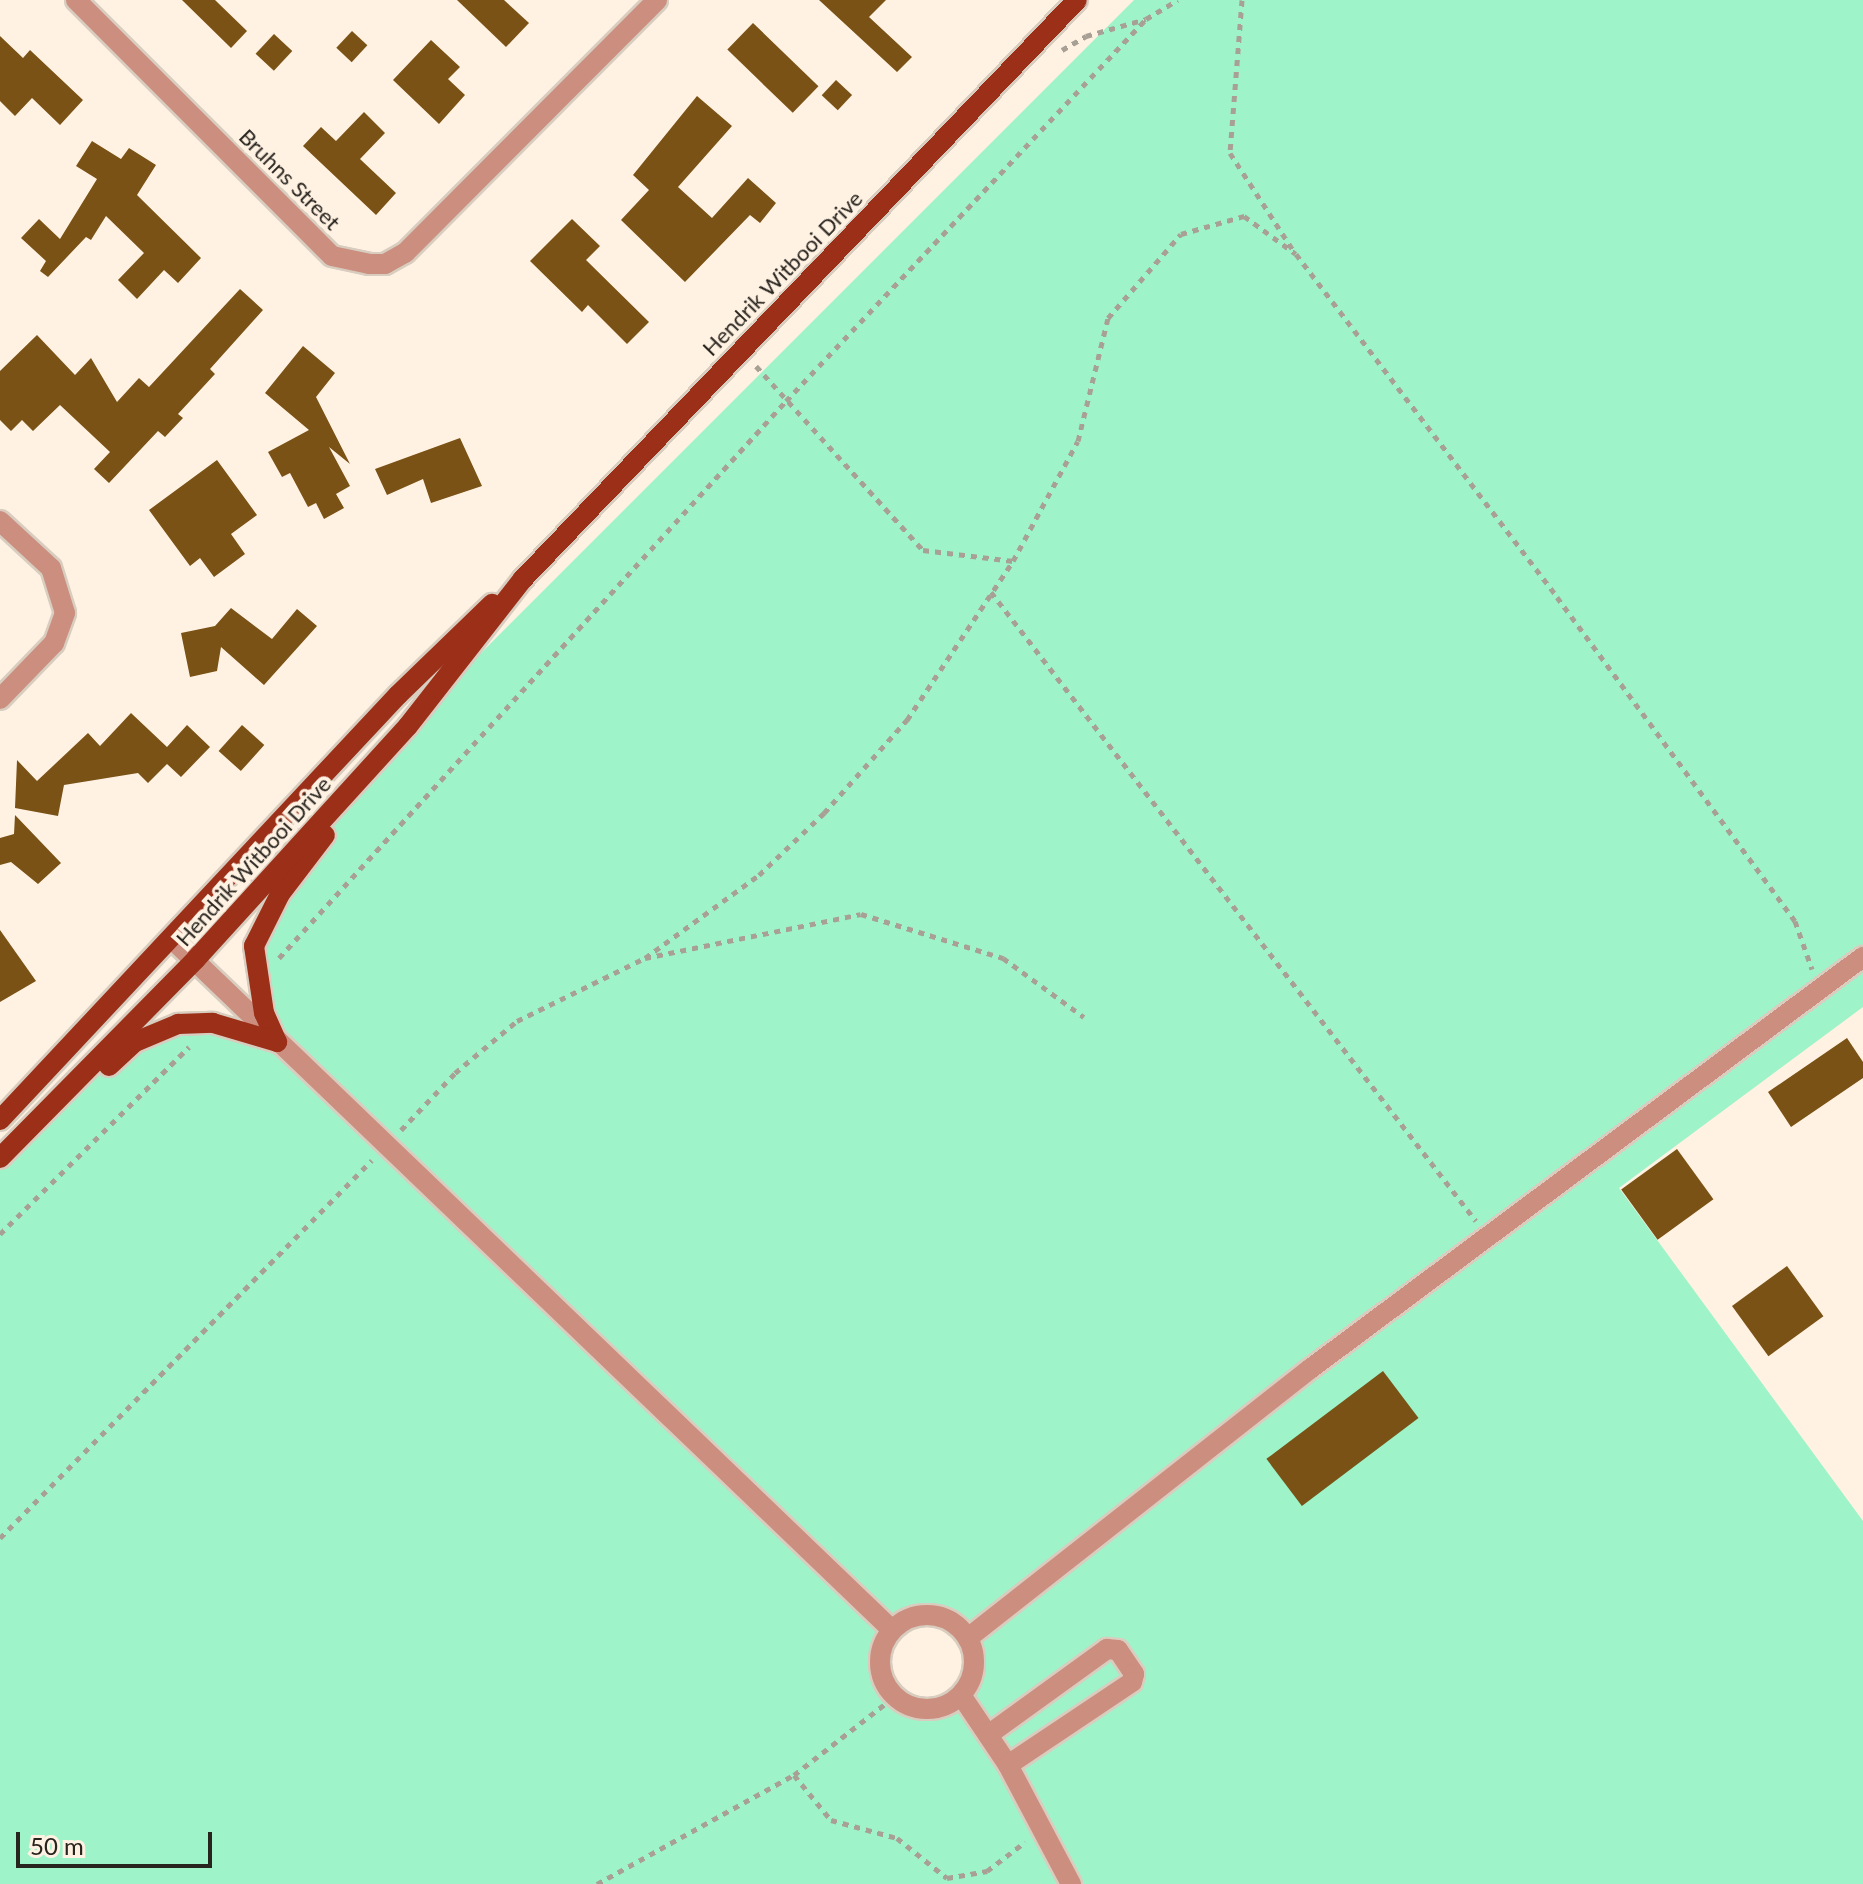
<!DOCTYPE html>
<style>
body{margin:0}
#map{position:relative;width:1863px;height:1884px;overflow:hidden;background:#fff2e3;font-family:Lato,sans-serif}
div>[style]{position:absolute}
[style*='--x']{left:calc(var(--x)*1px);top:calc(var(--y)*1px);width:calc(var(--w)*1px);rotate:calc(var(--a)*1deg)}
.green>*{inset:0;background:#9ff3c9}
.building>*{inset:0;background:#7a5215;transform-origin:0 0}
.path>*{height:5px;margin-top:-2.5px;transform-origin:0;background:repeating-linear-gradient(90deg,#a9a095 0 6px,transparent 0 12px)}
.roads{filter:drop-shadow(2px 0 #d8cdbf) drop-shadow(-2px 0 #d8cdbf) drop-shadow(0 2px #d8cdbf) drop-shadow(0 -2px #d8cdbf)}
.minor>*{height:20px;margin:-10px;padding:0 10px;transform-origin:10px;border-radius:10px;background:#cb8e7f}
.minor>.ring{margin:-10px;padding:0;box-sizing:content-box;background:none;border:20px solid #cb8e7f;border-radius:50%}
.major>*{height:20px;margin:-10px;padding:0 10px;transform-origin:10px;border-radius:10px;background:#9b2f18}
span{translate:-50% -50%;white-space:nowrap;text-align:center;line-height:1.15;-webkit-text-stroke:8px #fff2e3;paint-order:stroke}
.street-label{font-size:22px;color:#27231d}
.scale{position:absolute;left:16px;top:1832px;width:196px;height:36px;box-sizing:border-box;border:4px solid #27231d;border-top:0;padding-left:10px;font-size:24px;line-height:28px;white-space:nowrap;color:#27231d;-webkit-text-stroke:6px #fff2e3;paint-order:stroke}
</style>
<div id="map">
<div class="green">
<div style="clip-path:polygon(evenodd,1134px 0,1863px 0,1863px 1007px,1619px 1188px,1863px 1521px,1863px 1884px,0 1884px,0 1166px,135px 1042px,178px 1024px,277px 1041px,254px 968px,280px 894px,408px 726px,1134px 0,932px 1615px,959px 1627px,968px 1638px,974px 1668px,961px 1695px,935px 1709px,921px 1709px,907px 1705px,886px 1685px,881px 1657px,892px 1630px,917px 1616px,932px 1615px)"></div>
</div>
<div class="building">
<div style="clip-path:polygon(182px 0,215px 0,247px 31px,231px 48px)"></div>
<div style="clip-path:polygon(457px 0,504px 0,529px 23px,506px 47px)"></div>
<div style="clip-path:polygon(819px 0,886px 0,869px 17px,912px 57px,897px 72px)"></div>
<div style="left:753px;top:23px;width:91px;height:37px;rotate:44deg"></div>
<div style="left:352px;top:31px;width:21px;height:23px;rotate:43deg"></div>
<div style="left:274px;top:34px;width:25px;height:27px;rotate:43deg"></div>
<div style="clip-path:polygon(0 36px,23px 58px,30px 50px,83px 100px,60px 125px,32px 98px,15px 116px,0 101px)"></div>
<div style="clip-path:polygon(431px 40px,460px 67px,448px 79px,465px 95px,439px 124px,393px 80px)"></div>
<div style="left:836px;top:80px;width:22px;height:21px;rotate:43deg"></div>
<div style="clip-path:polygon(697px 96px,732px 126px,678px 187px,712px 218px,748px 178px,776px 203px,760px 223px,750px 215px,685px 282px,621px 220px,649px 190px,633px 175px)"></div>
<div style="clip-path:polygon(364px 112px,385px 133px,360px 159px,396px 193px,376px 215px,303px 146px,321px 127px,336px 141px)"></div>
<div style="clip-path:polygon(92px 141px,121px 159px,129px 148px,156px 165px,137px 195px,201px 258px,178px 283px,164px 270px,137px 299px,118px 280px,144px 253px,106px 216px,91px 240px,86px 237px,48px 277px,40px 271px,46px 261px,21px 238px,39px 219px,60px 239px,97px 179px,76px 166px)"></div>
<div style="clip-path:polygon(572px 219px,600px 246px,586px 260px,649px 322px,627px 344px,588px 305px,582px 312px,530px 261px)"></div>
<div style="clip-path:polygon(240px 289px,263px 310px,210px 369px,215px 374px,178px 414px,183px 418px,165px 437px,158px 431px,109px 483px,94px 469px,110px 452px,60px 405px,33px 431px,22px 420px,11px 431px,0 420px,0 371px,37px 335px,75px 375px,91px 358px,117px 402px,139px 378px,149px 387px)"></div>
<div style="clip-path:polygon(303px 346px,335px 373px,316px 397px,350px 464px,329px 447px,350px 486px,336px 494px,344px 508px,324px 519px,316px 503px,308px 507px,290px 473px,282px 477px,268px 452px,309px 430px,265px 393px)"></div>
<div style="clip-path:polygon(460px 438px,482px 486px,431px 503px,423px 479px,387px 495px,375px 469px)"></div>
<div style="clip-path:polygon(217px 460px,257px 515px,231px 534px,245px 554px,214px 577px,200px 558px,190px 566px,149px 510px)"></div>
<div style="clip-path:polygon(231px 608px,272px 639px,297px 609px,317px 626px,264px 685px,221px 647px,217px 671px,190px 677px,181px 633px,215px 626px)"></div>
<div style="clip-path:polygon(131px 713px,167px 747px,187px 725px,210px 747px,181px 777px,167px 764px,148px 783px,138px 773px,64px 785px,58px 816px,15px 808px,17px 760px,37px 781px,88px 733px,100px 746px)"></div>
<div style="left:242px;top:725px;width:30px;height:35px;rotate:42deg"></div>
<div style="clip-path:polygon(15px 815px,61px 863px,38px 884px,11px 862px,0 865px,0 838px,14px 834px)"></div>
<div style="clip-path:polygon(0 930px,36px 981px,0 1002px)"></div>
<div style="clip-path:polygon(1847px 1038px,1863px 1062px,1863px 1078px,1791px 1127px,1768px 1092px)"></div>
<div style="left:1677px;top:1149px;width:62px;height:69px;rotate:54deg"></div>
<div style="left:1787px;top:1266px;width:62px;height:68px;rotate:54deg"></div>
<div style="left:1383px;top:1371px;width:59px;height:146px;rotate:53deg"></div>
</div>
<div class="path">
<div style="--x:1242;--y:0;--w:153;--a:94.5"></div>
<div style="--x:1230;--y:153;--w:116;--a:57"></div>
<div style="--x:1062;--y:50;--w:28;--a:-30"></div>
<div style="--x:1086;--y:36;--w:62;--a:-15.8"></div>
<div style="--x:1146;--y:19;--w:37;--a:-31"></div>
<div style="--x:756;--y:366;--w:248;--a:47.8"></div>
<div style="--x:923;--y:550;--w:91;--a:7"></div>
<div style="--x:991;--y:592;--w:794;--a:52.37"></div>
<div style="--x:279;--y:958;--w:753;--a:-47.69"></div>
<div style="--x:786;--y:401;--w:525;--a:-46.7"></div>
<div style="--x:645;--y:958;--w:141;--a:-36.1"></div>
<div style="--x:759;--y:875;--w:90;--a:-43.6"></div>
<div style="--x:824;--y:813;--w:125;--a:-48.3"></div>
<div style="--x:907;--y:720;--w:191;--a:-56.3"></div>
<div style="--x:1013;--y:561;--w:136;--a:-61.6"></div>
<div style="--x:1078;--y:441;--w:127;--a:-76.3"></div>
<div style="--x:1108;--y:318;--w:111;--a:-49"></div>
<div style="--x:1181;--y:234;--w:66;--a:-15.9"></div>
<div style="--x:1244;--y:216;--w:64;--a:36.2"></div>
<div style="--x:1296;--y:254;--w:431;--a:52.7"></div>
<div style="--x:1557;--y:597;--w:402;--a:53.7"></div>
<div style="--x:1795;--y:921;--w:51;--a:70.5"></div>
<div style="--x:401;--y:1130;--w:79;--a:-46.5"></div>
<div style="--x:455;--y:1073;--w:81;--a:-40"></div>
<div style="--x:517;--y:1021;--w:143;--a:-26.2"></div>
<div style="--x:645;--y:958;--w:220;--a:-11.5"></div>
<div style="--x:861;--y:914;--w:149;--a:17.2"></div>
<div style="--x:1003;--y:958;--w:100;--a:36.1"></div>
<div style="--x:0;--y:1234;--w:266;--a:-44.7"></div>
<div style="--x:0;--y:1538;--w:530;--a:-45.46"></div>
<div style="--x:794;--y:1775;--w:58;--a:50.6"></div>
<div style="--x:831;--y:1820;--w:68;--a:15.3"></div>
<div style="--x:897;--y:1838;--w:64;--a:38.7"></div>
<div style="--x:947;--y:1878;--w:41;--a:-9.9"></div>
<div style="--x:987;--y:1871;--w:48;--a:-37.3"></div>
<div style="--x:597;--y:1884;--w:225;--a:-29"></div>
<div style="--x:794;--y:1775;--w:128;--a:-38"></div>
</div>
<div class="roads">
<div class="minor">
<div style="--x:76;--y:0;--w:362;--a:45"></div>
<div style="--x:332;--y:256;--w:38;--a:12"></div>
<div style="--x:369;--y:264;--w:16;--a:0"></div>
<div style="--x:385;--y:264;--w:23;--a:-29"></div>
<div style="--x:405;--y:253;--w:357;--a:-45.1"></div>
<div style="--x:0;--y:521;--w:69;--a:42.7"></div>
<div style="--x:51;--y:568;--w:47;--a:72.7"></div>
<div style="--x:65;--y:613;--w:32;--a:110"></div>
<div style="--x:54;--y:643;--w:78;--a:134"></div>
<div style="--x:171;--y:938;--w:999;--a:43.82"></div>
<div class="ring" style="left:880px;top:1615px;width:74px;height:74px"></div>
<div style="--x:968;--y:1638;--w:435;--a:-38.2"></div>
<div style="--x:1310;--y:1369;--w:690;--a:-36.69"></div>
<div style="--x:961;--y:1695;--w:84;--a:56.1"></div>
<div style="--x:1008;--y:1765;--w:135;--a:62.1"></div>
<div style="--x:988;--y:1735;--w:147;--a:-35.9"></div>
<div style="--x:1107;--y:1649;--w:11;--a:5"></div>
<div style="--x:1118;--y:1650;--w:29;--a:56"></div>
<div style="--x:1134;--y:1674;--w:8;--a:104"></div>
<div style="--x:1132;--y:1682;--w:149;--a:146.2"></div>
</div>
<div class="major">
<div style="--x:277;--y:1042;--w:32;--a:-114"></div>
<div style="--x:264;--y:1013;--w:68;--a:-98.5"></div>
<div style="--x:254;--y:946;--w:58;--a:-63.4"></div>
<div style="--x:280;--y:894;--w:74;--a:-52.7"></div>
<div style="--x:109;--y:1066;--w:35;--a:-43"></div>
<div style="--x:135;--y:1042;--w:47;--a:-22.7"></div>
<div style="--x:178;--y:1024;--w:35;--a:-2"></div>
<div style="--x:213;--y:1023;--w:67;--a:16.5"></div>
<div style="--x:0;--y:1120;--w:582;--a:-46.88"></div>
<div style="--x:398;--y:695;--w:131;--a:-44.1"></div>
<div style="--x:0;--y:1158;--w:279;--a:-45.4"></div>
<div style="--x:196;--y:959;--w:315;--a:-47.7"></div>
<div style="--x:408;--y:726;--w:187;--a:-52"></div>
<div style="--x:523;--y:579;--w:801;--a:-46.26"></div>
</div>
</div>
<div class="street-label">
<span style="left:290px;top:179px;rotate:45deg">Bruhns Street</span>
<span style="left:782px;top:273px;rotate:-46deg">Hendrik Witbooi Drive</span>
<span style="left:253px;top:861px;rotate:-48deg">Hendrik Witbooi Drive</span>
</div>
<div class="scale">50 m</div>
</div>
